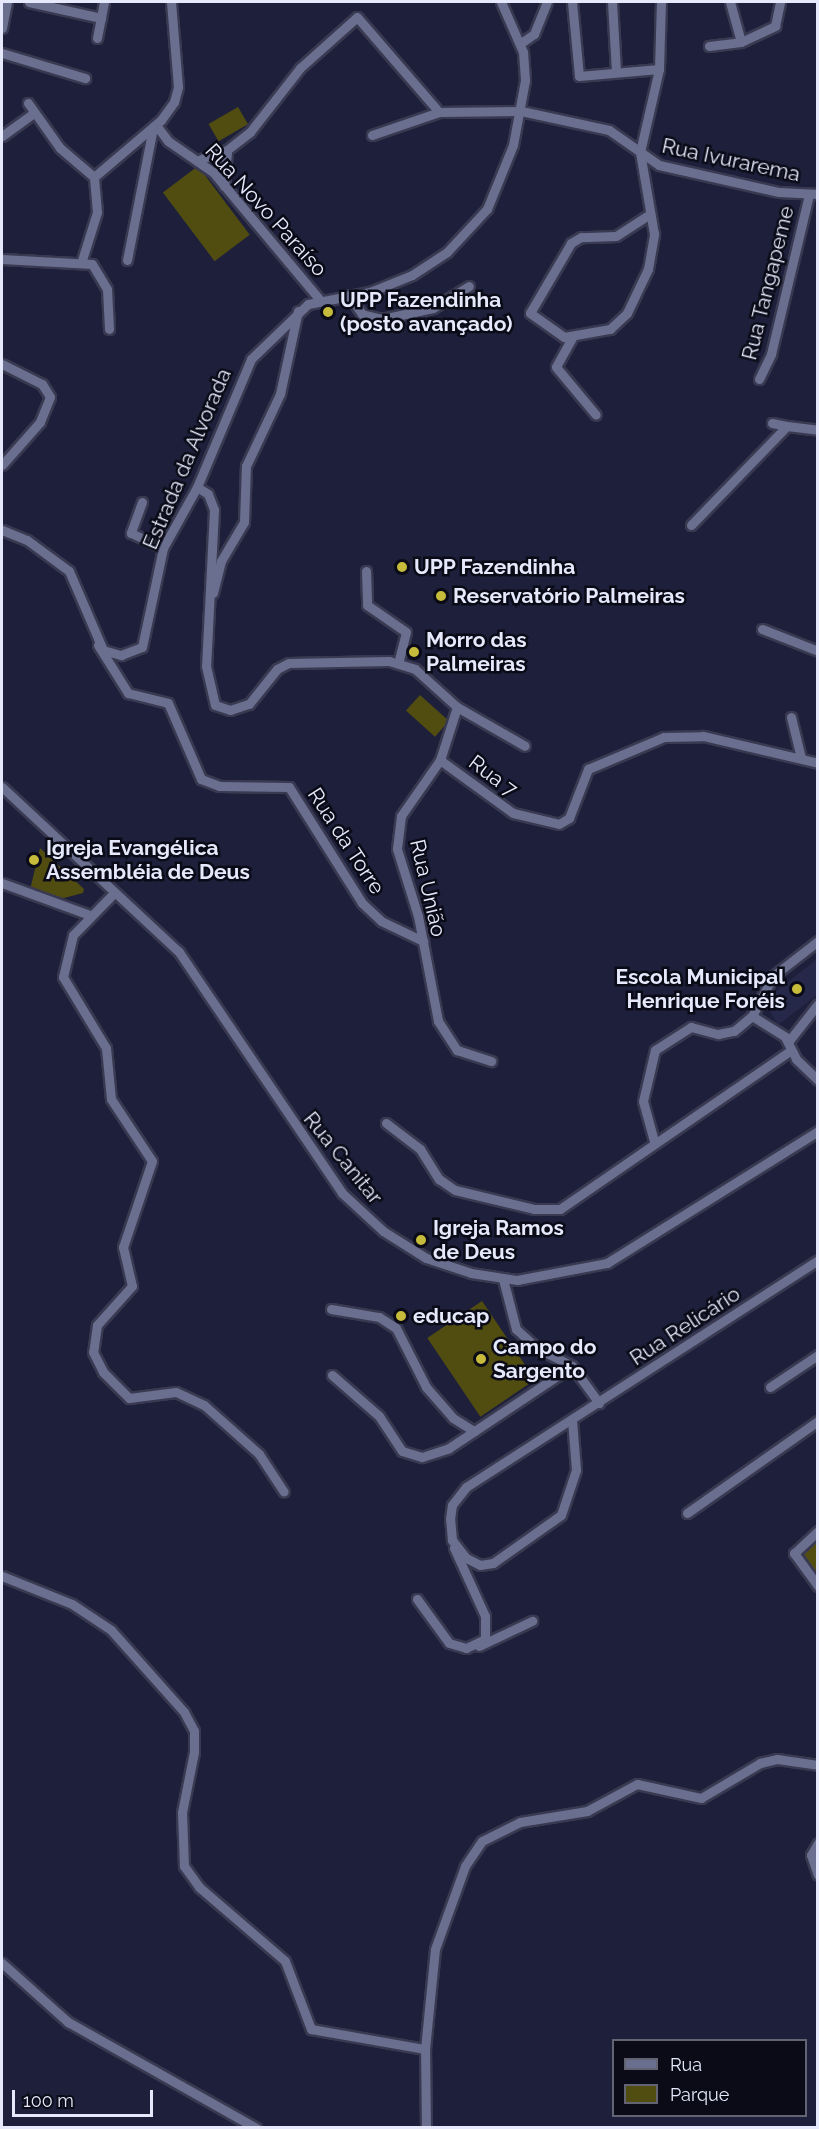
<!DOCTYPE html>
<meta charset="utf-8">
<style>
body{margin:0}
#map{position:relative;width:819px;height:2129px;overflow:hidden;background:#1e203b;font-family:Raleway,sans-serif}
div>[style]{position:absolute}
[style*='--x']{left:calc(var(--x)*1px);top:calc(var(--y)*1px);width:calc(var(--w)*1px);rotate:calc(var(--a)*1deg)}
.built>*{inset:0;background:#262849}
.green>*{inset:0;background:#514c10;transform-origin:0 0}
.roads{filter:drop-shadow(2px 0 #393a51) drop-shadow(-2px 0 #393a51) drop-shadow(0 2px #393a51) drop-shadow(0 -2px #393a51)}
.street>*{height:9px;margin:-4.5px;padding:0 4.5px;transform-origin:4.5px;border-radius:4.5px;background:#6a6f8f}
.dots>*{width:16px;height:16px;translate:-50% -50%;box-sizing:border-box;border:3px solid #0a0b17;border-radius:50%}
span{translate:-50% -50%;white-space:nowrap;text-align:center;line-height:1.15;-webkit-text-stroke:5px #0a0b17;paint-order:stroke}
.street-label{font-size:21px;color:#e6e9fc}
.poi-label{font-size:21px;color:#e6e9fc;font-weight:700}
.left{translate:0 -50%;text-align:left}
.right{translate:-100% -50%;text-align:right}
.frame{position:absolute;inset:0;border:3px solid #e6e9fc;pointer-events:none}
.legend{position:absolute;left:612px;top:2039px;width:195px;height:78px;box-sizing:border-box;background:#0a0b17;border:2px solid #626473;margin:0;padding:8px 10px;list-style:none;font-size:18px;color:#e6e9fc}
.legend li{display:flex;align-items:center;gap:12px;height:30px}
.legend b{width:30px;border:2px solid #626473}
.scale{position:absolute;left:12px;top:2090px;width:141px;height:27px;box-sizing:border-box;border:3px solid #e6e9fc;border-top:0;padding-left:8px;font-size:18px;line-height:21px;white-space:nowrap;color:#e6e9fc;-webkit-text-stroke:4px #0a0b17;paint-order:stroke}
</style>
<div id="map">
<div class="built">
<div style="clip-path:polygon(817px 959px,817px 995px,778px 1025px,764px 1001px)"></div>
</div>
<div class="green">
<div style="left:238px;top:107px;width:20px;height:34px;rotate:60deg"></div>
<div style="left:198px;top:166px;width:86px;height:44px;rotate:53deg"></div>
<div style="left:420px;top:695px;width:39px;height:21px;rotate:42deg"></div>
<div style="clip-path:polygon(40px 848px,84px 889px,83px 893px,64px 898px,30px 890px)"></div>
<div style="left:482px;top:1301px;width:95px;height:66px;rotate:56deg"></div>
<div style="clip-path:polygon(817px 1537px,817px 1584px,799px 1561px,799px 1551px)"></div>
</div>
<div class="roads">
<div class="street">
<div style="--x:29;--y:2;--w:74;--a:12.5"></div>
<div style="--x:572;--y:2;--w:74;--a:84.6"></div>
<div style="--x:579;--y:76;--w:80;--a:-5"></div>
<div style="--x:612;--y:2;--w:70;--a:86.7"></div>
<div style="--x:730;--y:2;--w:41;--a:74.6"></div>
<div style="--x:2;--y:28;--w:26;--a:-79"></div>
<div style="--x:97;--y:38;--w:37;--a:-79"></div>
<div style="--x:521;--y:43;--w:16;--a:-35"></div>
<div style="--x:534;--y:34;--w:35;--a:-68"></div>
<div style="--x:709;--y:46;--w:32;--a:-7"></div>
<div style="--x:741;--y:42;--w:38;--a:-25"></div>
<div style="--x:775;--y:26;--w:25;--a:-78"></div>
<div style="--x:2;--y:53;--w:87;--a:16.8"></div>
<div style="--x:28;--y:103;--w:55;--a:54.6"></div>
<div style="--x:60;--y:148;--w:45;--a:40.5"></div>
<div style="--x:156;--y:125;--w:20;--a:53"></div>
<div style="--x:168;--y:141;--w:55;--a:34.6"></div>
<div style="--x:213;--y:172;--w:167;--a:50.1"></div>
<div style="--x:372;--y:135;--w:71;--a:-18.9"></div>
<div style="--x:439;--y:112;--w:82;--a:-0.7"></div>
<div style="--x:521;--y:111;--w:90;--a:12.2"></div>
<div style="--x:609;--y:130;--w:61;--a:35"></div>
<div style="--x:659;--y:165;--w:123;--a:12.7"></div>
<div style="--x:779;--y:192;--w:39;--a:3"></div>
<div style="--x:2;--y:136;--w:39;--a:-36"></div>
<div style="--x:201;--y:159;--w:28;--a:-19"></div>
<div style="--x:227;--y:150;--w:29;--a:-38"></div>
<div style="--x:250;--y:132;--w:81;--a:-52"></div>
<div style="--x:300;--y:68;--w:76;--a:-41.8"></div>
<div style="--x:357;--y:17;--w:125;--a:49.2"></div>
<div style="--x:94;--y:177;--w:88;--a:-40.4"></div>
<div style="--x:161;--y:120;--w:22;--a:-54"></div>
<div style="--x:174;--y:102;--w:16;--a:-75"></div>
<div style="--x:178;--y:87;--w:85;--a:-94.7"></div>
<div style="--x:224;--y:186;--w:36;--a:-85"></div>
<div style="--x:650;--y:214;--w:40;--a:147.1"></div>
<div style="--x:616;--y:236;--w:35;--a:178"></div>
<div style="--x:581;--y:237;--w:12;--a:149"></div>
<div style="--x:571;--y:243;--w:81;--a:120.4"></div>
<div style="--x:530;--y:313;--w:42;--a:35.2"></div>
<div style="--x:564;--y:337;--w:47;--a:-9.9"></div>
<div style="--x:610;--y:329;--w:23;--a:-43"></div>
<div style="--x:627;--y:313;--w:49;--a:-64.5"></div>
<div style="--x:648;--y:269;--w:36;--a:-80"></div>
<div style="--x:654;--y:234;--w:83;--a:-99.7"></div>
<div style="--x:640;--y:152;--w:85;--a:-77.1"></div>
<div style="--x:659;--y:69;--w:67;--a:-88.3"></div>
<div style="--x:2;--y:259;--w:90;--a:3.2"></div>
<div style="--x:92;--y:264;--w:29;--a:59"></div>
<div style="--x:107;--y:289;--w:40;--a:87.1"></div>
<div style="--x:82;--y:260;--w:50;--a:-72.6"></div>
<div style="--x:97;--y:212;--w:35;--a:-95"></div>
<div style="--x:127;--y:260;--w:136;--a:-78.9"></div>
<div style="--x:349;--y:295;--w:23;--a:56"></div>
<div style="--x:362;--y:314;--w:21;--a:14"></div>
<div style="--x:382;--y:319;--w:52;--a:-12.2"></div>
<div style="--x:433;--y:308;--w:42;--a:-31.4"></div>
<div style="--x:573;--y:336;--w:35;--a:119"></div>
<div style="--x:556;--y:367;--w:62;--a:50.2"></div>
<div style="--x:2;--y:364;--w:45;--a:26.6"></div>
<div style="--x:42;--y:384;--w:15;--a:58"></div>
<div style="--x:50;--y:397;--w:27;--a:112"></div>
<div style="--x:40;--y:422;--w:57;--a:131.5"></div>
<div style="--x:759;--y:379;--w:28;--a:-64"></div>
<div style="--x:771;--y:354;--w:163;--a:-76.6"></div>
<div style="--x:772;--y:423;--w:15;--a:11"></div>
<div style="--x:197;--y:487;--w:13;--a:32"></div>
<div style="--x:208;--y:494;--w:17;--a:69"></div>
<div style="--x:214;--y:510;--w:156;--a:92.9"></div>
<div style="--x:206;--y:666;--w:40;--a:77"></div>
<div style="--x:215;--y:705;--w:16;--a:18"></div>
<div style="--x:230;--y:710;--w:20;--a:-18"></div>
<div style="--x:249;--y:704;--w:45;--a:-51.3"></div>
<div style="--x:277;--y:669;--w:13;--a:-27"></div>
<div style="--x:289;--y:663;--w:100;--a:-1.1"></div>
<div style="--x:389;--y:661;--w:27;--a:17"></div>
<div style="--x:415;--y:669;--w:57;--a:42.1"></div>
<div style="--x:142;--y:502;--w:33;--a:110"></div>
<div style="--x:131;--y:533;--w:35;--a:25"></div>
<div style="--x:691;--y:525;--w:138;--a:-45.9"></div>
<div style="--x:787;--y:426;--w:31;--a:7"></div>
<div style="--x:2;--y:530;--w:27;--a:22"></div>
<div style="--x:27;--y:540;--w:52;--a:36.4"></div>
<div style="--x:69;--y:571;--w:86;--a:66.7"></div>
<div style="--x:103;--y:650;--w:19;--a:16"></div>
<div style="--x:121;--y:655;--w:22;--a:-21"></div>
<div style="--x:142;--y:647;--w:101;--a:-78"></div>
<div style="--x:163;--y:548;--w:70;--a:-60.9"></div>
<div style="--x:197;--y:487;--w:139;--a:-67.1"></div>
<div style="--x:251;--y:359;--w:79;--a:-44"></div>
<div style="--x:308;--y:304;--w:63;--a:-11"></div>
<div style="--x:370;--y:292;--w:45;--a:-22"></div>
<div style="--x:412;--y:275;--w:42;--a:-33.3"></div>
<div style="--x:447;--y:252;--w:59;--a:-47.1"></div>
<div style="--x:487;--y:209;--w:69;--a:-67.9"></div>
<div style="--x:513;--y:145;--w:66;--a:-79.5"></div>
<div style="--x:525;--y:80;--w:28;--a:-94"></div>
<div style="--x:523;--y:52;--w:55;--a:-113.7"></div>
<div style="--x:366;--y:571;--w:34;--a:88"></div>
<div style="--x:367;--y:605;--w:47;--a:34.7"></div>
<div style="--x:406;--y:632;--w:30;--a:104"></div>
<div style="--x:213;--y:593;--w:33;--a:-76"></div>
<div style="--x:221;--y:561;--w:45;--a:-59.5"></div>
<div style="--x:244;--y:522;--w:56;--a:-88"></div>
<div style="--x:246;--y:466;--w:80;--a:-64.7"></div>
<div style="--x:280;--y:394;--w:85;--a:-77.8"></div>
<div style="--x:762;--y:629;--w:60;--a:21.4"></div>
<div style="--x:98;--y:645;--w:57;--a:58"></div>
<div style="--x:128;--y:693;--w:41;--a:14"></div>
<div style="--x:168;--y:703;--w:83;--a:66.5"></div>
<div style="--x:201;--y:779;--w:19;--a:21"></div>
<div style="--x:219;--y:786;--w:70;--a:0.8"></div>
<div style="--x:289;--y:787;--w:137;--a:57.8"></div>
<div style="--x:362;--y:903;--w:26;--a:43"></div>
<div style="--x:381;--y:921;--w:47;--a:25.5"></div>
<div style="--x:457;--y:707;--w:56;--a:107.8"></div>
<div style="--x:440;--y:760;--w:68;--a:124.9"></div>
<div style="--x:401;--y:816;--w:33;--a:97"></div>
<div style="--x:397;--y:849;--w:70;--a:72.6"></div>
<div style="--x:418;--y:916;--w:107;--a:79.2"></div>
<div style="--x:438;--y:1021;--w:35;--a:57"></div>
<div style="--x:457;--y:1050;--w:36;--a:18"></div>
<div style="--x:457;--y:707;--w:78;--a:29.8"></div>
<div style="--x:791;--y:717;--w:42;--a:76.3"></div>
<div style="--x:440;--y:760;--w:90;--a:36"></div>
<div style="--x:513;--y:813;--w:47;--a:13.4"></div>
<div style="--x:559;--y:824;--w:12;--a:-31"></div>
<div style="--x:569;--y:818;--w:53;--a:-68.8"></div>
<div style="--x:588;--y:769;--w:82;--a:-22.8"></div>
<div style="--x:664;--y:737;--w:39;--a:-1"></div>
<div style="--x:703;--y:736;--w:118;--a:13.2"></div>
<div style="--x:2;--y:787;--w:242;--a:43"></div>
<div style="--x:179;--y:952;--w:291;--a:55.9"></div>
<div style="--x:342;--y:1193;--w:56;--a:42.8"></div>
<div style="--x:383;--y:1231;--w:51;--a:32.1"></div>
<div style="--x:426;--y:1258;--w:47;--a:18.4"></div>
<div style="--x:471;--y:1273;--w:47;--a:8.7"></div>
<div style="--x:517;--y:1280;--w:92;--a:-10.7"></div>
<div style="--x:607;--y:1263;--w:249;--a:-32"></div>
<div style="--x:2;--y:883;--w:94;--a:20"></div>
<div style="--x:113;--y:894;--w:57;--a:134.3"></div>
<div style="--x:73;--y:935;--w:43;--a:103.4"></div>
<div style="--x:63;--y:977;--w:83;--a:58.8"></div>
<div style="--x:106;--y:1048;--w:51;--a:84.4"></div>
<div style="--x:111;--y:1099;--w:74;--a:56.5"></div>
<div style="--x:152;--y:1161;--w:91;--a:108.6"></div>
<div style="--x:123;--y:1247;--w:40;--a:77"></div>
<div style="--x:132;--y:1286;--w:52;--a:131.9"></div>
<div style="--x:97;--y:1325;--w:27;--a:98"></div>
<div style="--x:93;--y:1352;--w:22;--a:63"></div>
<div style="--x:103;--y:1372;--w:37;--a:45"></div>
<div style="--x:129;--y:1398;--w:47;--a:-7.3"></div>
<div style="--x:176;--y:1392;--w:31;--a:25"></div>
<div style="--x:204;--y:1405;--w:74;--a:41.7"></div>
<div style="--x:259;--y:1454;--w:45;--a:56.7"></div>
<div style="--x:752;--y:1016;--w:39;--a:32"></div>
<div style="--x:785;--y:1037;--w:25;--a:63"></div>
<div style="--x:796;--y:1059;--w:30;--a:44"></div>
<div style="--x:788;--y:1042;--w:48;--a:-51.7"></div>
<div style="--x:386;--y:1123;--w:43;--a:37.4"></div>
<div style="--x:420;--y:1149;--w:36;--a:58"></div>
<div style="--x:439;--y:1179;--w:19;--a:35"></div>
<div style="--x:455;--y:1190;--w:81;--a:13.5"></div>
<div style="--x:534;--y:1209;--w:26;--a:0"></div>
<div style="--x:560;--y:1209;--w:280;--a:-34.5"></div>
<div style="--x:654;--y:1141;--w:41;--a:-105.4"></div>
<div style="--x:643;--y:1101;--w:52;--a:-76.8"></div>
<div style="--x:655;--y:1050;--w:43;--a:-32.6"></div>
<div style="--x:691;--y:1027;--w:28;--a:15"></div>
<div style="--x:718;--y:1034;--w:16;--a:-11"></div>
<div style="--x:734;--y:1031;--w:23;--a:-40"></div>
<div style="--x:752;--y:1016;--w:45;--a:-62.3"></div>
<div style="--x:773;--y:976;--w:57;--a:-37.9"></div>
<div style="--x:503;--y:1279;--w:52;--a:75.4"></div>
<div style="--x:516;--y:1329;--w:28;--a:42"></div>
<div style="--x:537;--y:1348;--w:39;--a:27"></div>
<div style="--x:572;--y:1366;--w:46;--a:53.9"></div>
<div style="--x:331;--y:1309;--w:49;--a:9.5"></div>
<div style="--x:379;--y:1317;--w:20;--a:33"></div>
<div style="--x:396;--y:1328;--w:66;--a:63"></div>
<div style="--x:426;--y:1387;--w:41;--a:48.9"></div>
<div style="--x:453;--y:1418;--w:25;--a:32"></div>
<div style="--x:332;--y:1375;--w:62;--a:41.1"></div>
<div style="--x:379;--y:1416;--w:42;--a:56.7"></div>
<div style="--x:402;--y:1451;--w:21;--a:17"></div>
<div style="--x:422;--y:1457;--w:28;--a:-18"></div>
<div style="--x:449;--y:1448;--w:148;--a:-33.7"></div>
<div style="--x:770;--y:1387;--w:58;--a:-33.7"></div>
<div style="--x:572;--y:1420;--w:50;--a:85.4"></div>
<div style="--x:576;--y:1470;--w:47;--a:108.4"></div>
<div style="--x:561;--y:1515;--w:83;--a:144.8"></div>
<div style="--x:493;--y:1563;--w:13;--a:171"></div>
<div style="--x:480;--y:1565;--w:16;--a:-153"></div>
<div style="--x:466;--y:1558;--w:23;--a:-128"></div>
<div style="--x:452;--y:1540;--w:21;--a:-95"></div>
<div style="--x:450;--y:1519;--w:14;--a:-82"></div>
<div style="--x:452;--y:1505;--w:23;--a:-52"></div>
<div style="--x:466;--y:1487;--w:419;--a:-32.8"></div>
<div style="--x:687;--y:1513;--w:160;--a:-35.1"></div>
<div style="--x:818;--y:1531;--w:33;--a:137"></div>
<div style="--x:794;--y:1553;--w:41;--a:54"></div>
<div style="--x:2;--y:1576;--w:75;--a:21.8"></div>
<div style="--x:72;--y:1604;--w:47;--a:33.7"></div>
<div style="--x:111;--y:1630;--w:110;--a:48.3"></div>
<div style="--x:184;--y:1712;--w:21;--a:62"></div>
<div style="--x:194;--y:1731;--w:21;--a:90"></div>
<div style="--x:194;--y:1752;--w:61;--a:101.3"></div>
<div style="--x:182;--y:1812;--w:54;--a:87.9"></div>
<div style="--x:184;--y:1866;--w:26;--a:54"></div>
<div style="--x:199;--y:1887;--w:113;--a:40.7"></div>
<div style="--x:285;--y:1961;--w:73;--a:69.1"></div>
<div style="--x:311;--y:2029;--w:116;--a:10"></div>
<div style="--x:417;--y:1599;--w:54;--a:54"></div>
<div style="--x:449;--y:1643;--w:18;--a:16"></div>
<div style="--x:466;--y:1648;--w:21;--a:-25"></div>
<div style="--x:485;--y:1639;--w:23;--a:-90"></div>
<div style="--x:485;--y:1616;--w:75;--a:-114.5"></div>
<div style="--x:479;--y:1646;--w:59;--a:-25.3"></div>
<div style="--x:818;--y:1843;--w:14;--a:120"></div>
<div style="--x:811;--y:1855;--w:21;--a:71"></div>
<div style="--x:2;--y:1963;--w:89;--a:41.8"></div>
<div style="--x:68;--y:2022;--w:216;--a:29.4"></div>
<div style="--x:426;--y:2128;--w:79;--a:-90.7"></div>
<div style="--x:425;--y:2049;--w:100;--a:-84.3"></div>
<div style="--x:435;--y:1949;--w:88;--a:-70.1"></div>
<div style="--x:465;--y:1866;--w:30;--a:-56"></div>
<div style="--x:482;--y:1841;--w:42;--a:-26.6"></div>
<div style="--x:520;--y:1822;--w:68;--a:-9.3"></div>
<div style="--x:587;--y:1811;--w:57;--a:-28.4"></div>
<div style="--x:637;--y:1784;--w:66;--a:12.3"></div>
<div style="--x:701;--y:1798;--w:69;--a:-30.7"></div>
<div style="--x:760;--y:1763;--w:17;--a:-13"></div>
<div style="--x:777;--y:1759;--w:41;--a:8.3"></div>
</div>
</div>
<div class="dots">
<div style="left:328px;top:312px;background:#c7bb3c"></div>
<div style="left:402px;top:567px;background:#c7bb3c"></div>
<div style="left:441px;top:596px;background:#c7bb3c"></div>
<div style="left:414px;top:652px;background:#c7bb3c"></div>
<div style="left:34px;top:860px;background:#c7bb3c"></div>
<div style="left:797px;top:989px;background:#c7bb3c"></div>
<div style="left:421px;top:1240px;background:#c7bb3c"></div>
<div style="left:401px;top:1316px;background:#c7bb3c"></div>
<div style="left:481px;top:1359px;background:#c7bb3c"></div>
</div>
<div class="street-label">
<span style="left:731px;top:160px;rotate:12deg">Rua Ivurarema</span>
<span style="left:266px;top:210px;rotate:48deg">Rua Novo Paraíso</span>
<span style="left:768px;top:283px;rotate:-76deg">Rua Tangapeme</span>
<span style="left:187px;top:459px;rotate:-67deg">Estrada da Alvorada</span>
<span style="left:493px;top:776px;rotate:37deg">Rua 7</span>
<span style="left:346px;top:841px;rotate:57deg">Rua da Torre</span>
<span style="left:428px;top:888px;rotate:77deg">Rua União</span>
<span style="left:343px;top:1158px;rotate:51deg">Rua Canitar</span>
<span style="left:685px;top:1326px;rotate:-33deg">Rua Relicário</span>
</div>
<div class="poi-label">
<span class="left" style="left:340px;top:312px">UPP Fazendinha<br>(posto avançado)</span>
<span class="left" style="left:414px;top:567px">UPP Fazendinha</span>
<span class="left" style="left:453px;top:596px">Reservatório Palmeiras</span>
<span class="left" style="left:426px;top:652px">Morro das<br>Palmeiras</span>
<span class="left" style="left:46px;top:860px">Igreja Evangélica<br>Assembléia de Deus</span>
<span class="right" style="left:785px;top:989px">Escola Municipal<br>Henrique Foréis</span>
<span class="left" style="left:433px;top:1240px">Igreja Ramos<br>de Deus</span>
<span class="left" style="left:413px;top:1316px">educap</span>
<span class="left" style="left:493px;top:1359px">Campo do<br>Sargento</span>
</div>
<div class="frame"></div>
<ul class="legend">
<li><b style="height:8px;background:#6a6f8f"></b>Rua</li>
<li><b style="height:16px;background:#514c10"></b>Parque</li>
</ul>
<div class="scale">100 m</div>
</div>
